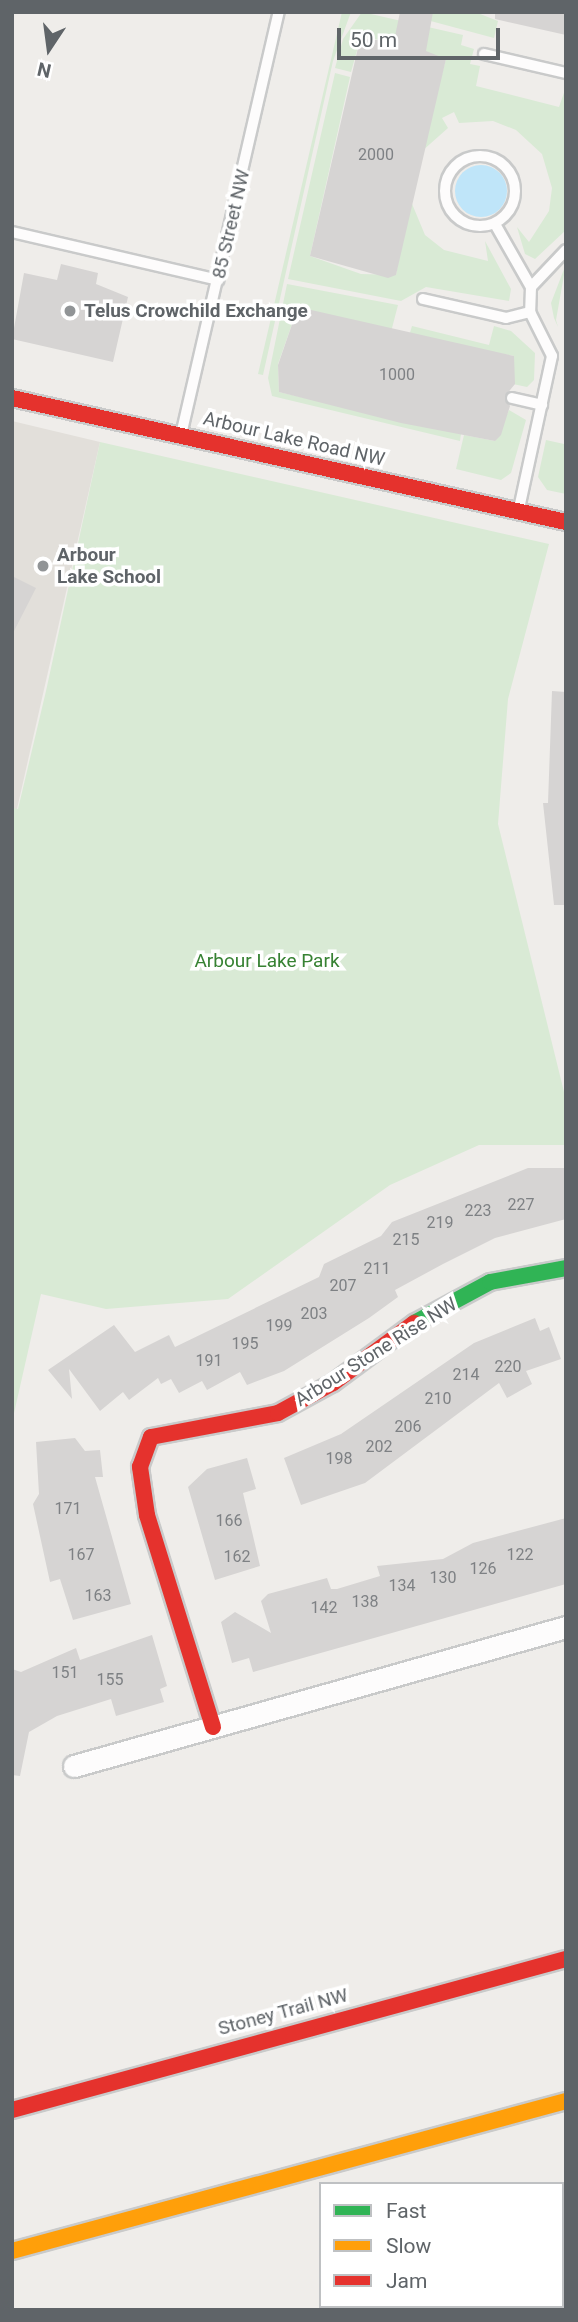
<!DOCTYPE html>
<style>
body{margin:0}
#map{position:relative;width:578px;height:2322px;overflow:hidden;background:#efedea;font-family:Roboto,sans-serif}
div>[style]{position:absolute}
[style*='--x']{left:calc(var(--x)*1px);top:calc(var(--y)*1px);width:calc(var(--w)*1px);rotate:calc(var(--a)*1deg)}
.education>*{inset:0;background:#e2dfda}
.green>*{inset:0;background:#d9ead5}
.water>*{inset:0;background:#bfe5f9}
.round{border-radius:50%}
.building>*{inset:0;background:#d6d4d3}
.roads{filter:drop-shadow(2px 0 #c9caca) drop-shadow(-2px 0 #c9caca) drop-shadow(0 2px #c9caca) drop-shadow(0 -2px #c9caca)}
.lane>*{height:10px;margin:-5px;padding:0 5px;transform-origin:5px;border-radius:5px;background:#fdfcfc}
.lane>.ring{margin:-5px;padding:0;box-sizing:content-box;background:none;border:10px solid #fdfcfc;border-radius:50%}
.street>*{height:21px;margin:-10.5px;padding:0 10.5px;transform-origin:10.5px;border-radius:10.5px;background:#fdfcfc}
.fast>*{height:16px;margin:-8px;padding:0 8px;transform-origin:8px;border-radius:8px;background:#30b455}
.slow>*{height:16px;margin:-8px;padding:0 8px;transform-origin:8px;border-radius:8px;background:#ff9f0a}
.jam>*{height:16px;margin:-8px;padding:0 8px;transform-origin:8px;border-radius:8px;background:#e5322d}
.dots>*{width:19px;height:19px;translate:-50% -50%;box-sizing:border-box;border:4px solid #fff;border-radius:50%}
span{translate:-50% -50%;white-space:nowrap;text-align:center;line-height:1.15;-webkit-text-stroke:7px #fff;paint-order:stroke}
.number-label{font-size:16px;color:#7e8184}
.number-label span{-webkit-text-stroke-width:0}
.street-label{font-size:19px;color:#5f6468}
.poi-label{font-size:19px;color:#5f6468;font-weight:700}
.left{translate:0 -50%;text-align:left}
.park-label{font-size:19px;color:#378233}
.frame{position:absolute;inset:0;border:14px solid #5f6468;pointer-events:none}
.legend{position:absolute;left:319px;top:2182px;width:245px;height:126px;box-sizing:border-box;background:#fff;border:2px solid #bfc1c3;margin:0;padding:9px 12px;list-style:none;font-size:21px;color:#5f6468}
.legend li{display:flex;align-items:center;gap:14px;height:35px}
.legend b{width:35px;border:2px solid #bfc1c3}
.north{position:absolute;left:14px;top:14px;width:70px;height:70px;-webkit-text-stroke:5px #fff;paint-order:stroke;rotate:193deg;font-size:19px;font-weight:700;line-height:28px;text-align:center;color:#5f6468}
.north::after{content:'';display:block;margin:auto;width:24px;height:32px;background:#5f6468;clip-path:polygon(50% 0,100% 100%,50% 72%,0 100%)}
.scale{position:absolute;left:337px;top:28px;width:163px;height:32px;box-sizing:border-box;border:4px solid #5f6468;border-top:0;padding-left:9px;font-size:21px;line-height:24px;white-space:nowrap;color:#5f6468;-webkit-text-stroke:5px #fff;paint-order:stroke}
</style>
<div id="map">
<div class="education">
<div style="clip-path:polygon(12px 421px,100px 442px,12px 831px)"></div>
</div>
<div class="green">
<div style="clip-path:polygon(342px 12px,351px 12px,333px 61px,263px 375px,258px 374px)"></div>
<div style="clip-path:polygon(362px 12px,463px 35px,461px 45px,474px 49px,470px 64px,480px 66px,476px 86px,559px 107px,566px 87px,566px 230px,535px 259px,525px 254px,517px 227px,529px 242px,549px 211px,552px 188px,542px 154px,516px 130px,493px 121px,459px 123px,454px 112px,442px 118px,448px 128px,421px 152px,446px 59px,368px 37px,360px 40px,351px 72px,335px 68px,343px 39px)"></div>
<div style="clip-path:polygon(397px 12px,475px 12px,498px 21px,494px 38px)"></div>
<div style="clip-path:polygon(335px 73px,350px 77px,310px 256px,361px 274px,396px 275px,410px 199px,425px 235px,444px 250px,488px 261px,485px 241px,511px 289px,509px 301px,426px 287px,401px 301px,288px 279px)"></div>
<div style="clip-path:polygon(566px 264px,556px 320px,558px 327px,554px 318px,551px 303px)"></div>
<div style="clip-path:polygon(287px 284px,398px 305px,391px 332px,298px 307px,278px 364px,279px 392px,461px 434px,460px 441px,272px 396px,268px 378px)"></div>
<div style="clip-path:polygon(412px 326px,489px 345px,494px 326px,511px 331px,535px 353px,534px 380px,527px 387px,513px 384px,514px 356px,409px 336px)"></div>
<div style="clip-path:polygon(509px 410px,526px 420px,511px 473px,501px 480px,456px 469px,464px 435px,495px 441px)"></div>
<div style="clip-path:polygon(566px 439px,564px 484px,566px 494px,547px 490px,538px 477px,546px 440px,564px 444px)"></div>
<div style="clip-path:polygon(100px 442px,549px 544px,508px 699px,498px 824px,566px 1100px,566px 1145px,479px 1145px,390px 1185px,228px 1299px,106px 1309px,41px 1294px,12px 1422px,12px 808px,18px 809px,46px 691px)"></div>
</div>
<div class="water">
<div class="round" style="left:455px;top:165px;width:52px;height:52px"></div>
</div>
<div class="building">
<div style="clip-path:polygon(400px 12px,433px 12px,426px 51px,446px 59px,396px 275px,388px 278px,310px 256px,360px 39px,394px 41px)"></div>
<div style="clip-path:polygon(495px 12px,566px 12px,566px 35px,495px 19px)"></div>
<div style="clip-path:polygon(61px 264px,98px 273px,96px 284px,128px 297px,113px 362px,12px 339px,24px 273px,57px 280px)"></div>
<div style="clip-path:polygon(298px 307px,514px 356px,515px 384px,505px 396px,510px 406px,501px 435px,495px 441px,401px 423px,279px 392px,278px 365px)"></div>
<div style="clip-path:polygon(12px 576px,36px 588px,12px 635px)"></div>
<div style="clip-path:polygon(552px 691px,566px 692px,566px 905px,554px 905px,543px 803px,548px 803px)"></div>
<div style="clip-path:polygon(528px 1168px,566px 1168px,566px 1219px,495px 1238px,443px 1264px,395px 1290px,398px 1297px,369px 1318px,284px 1371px,247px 1385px,240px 1372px,207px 1390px,202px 1381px,179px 1393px,171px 1379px,161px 1384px,158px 1378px,129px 1400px,123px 1392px,100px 1411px,69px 1369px,72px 1399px,48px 1370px,114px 1325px,135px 1352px,169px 1335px,175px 1347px,319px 1277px,324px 1264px,381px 1236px,392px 1222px)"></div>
<div style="clip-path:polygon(535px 1318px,540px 1331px,549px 1327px,561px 1359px,526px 1371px,532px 1384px,507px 1398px,499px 1383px,365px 1483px,301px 1505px,284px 1458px,341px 1434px,474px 1343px)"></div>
<div style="clip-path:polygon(75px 1438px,85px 1451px,100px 1450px,103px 1477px,95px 1477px,131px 1604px,73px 1620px,60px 1579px,50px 1582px,33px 1504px,39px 1494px,36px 1442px)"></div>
<div style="clip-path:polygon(247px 1458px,256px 1489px,243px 1493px,260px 1566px,215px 1580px,188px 1487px,207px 1469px)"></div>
<div style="clip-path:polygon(566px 1518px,566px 1584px,253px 1672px,249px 1658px,232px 1663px,221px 1622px,235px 1612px,271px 1633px,261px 1601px,268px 1594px,327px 1578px,331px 1589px,337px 1589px,380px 1576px,377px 1566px,443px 1559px,473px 1543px)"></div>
<div style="clip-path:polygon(152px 1635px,167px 1686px,160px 1689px,164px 1702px,116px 1716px,111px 1699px,57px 1716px,29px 1732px,20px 1776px,12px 1775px,12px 1669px,21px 1672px,76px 1648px,80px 1660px)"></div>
</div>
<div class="roads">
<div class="lane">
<div style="--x:484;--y:54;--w:84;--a:13"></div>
<div class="ring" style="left:445px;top:156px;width:60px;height:60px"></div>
<div style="--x:495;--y:224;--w:73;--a:60.3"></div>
<div style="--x:531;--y:287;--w:25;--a:92"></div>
<div style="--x:530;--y:312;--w:49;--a:63.4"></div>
<div style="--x:552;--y:356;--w:157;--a:102.2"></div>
<div style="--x:12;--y:232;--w:212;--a:13.1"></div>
<div style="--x:531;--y:287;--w:51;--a:-46.6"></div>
<div style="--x:423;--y:299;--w:85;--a:12.9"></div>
<div style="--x:506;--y:318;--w:25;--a:-14"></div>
<div style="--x:512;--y:398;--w:31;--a:13"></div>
<div style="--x:181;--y:435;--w:434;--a:-77"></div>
</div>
<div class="street">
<div style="--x:74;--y:1766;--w:511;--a:-15.78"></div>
</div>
<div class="fast">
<div style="--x:414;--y:1323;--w:86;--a:-28.3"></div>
<div style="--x:490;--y:1282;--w:77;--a:-10.4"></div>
</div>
<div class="slow">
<div style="--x:12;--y:2251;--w:574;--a:-15.15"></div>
</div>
<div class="jam">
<div style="--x:12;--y:398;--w:568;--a:12.62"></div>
<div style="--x:213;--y:1727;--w:222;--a:-107.3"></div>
<div style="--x:147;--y:1515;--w:49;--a:-98.3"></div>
<div style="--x:140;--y:1467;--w:32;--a:-70"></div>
<div style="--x:151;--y:1437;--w:129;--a:-10.7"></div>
<div style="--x:278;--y:1413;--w:63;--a:-28.6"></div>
<div style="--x:333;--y:1383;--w:101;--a:-36.5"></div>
<div style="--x:12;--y:2110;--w:574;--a:-15.25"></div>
</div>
</div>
<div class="dots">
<div style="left:70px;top:311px;background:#919496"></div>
<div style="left:43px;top:566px;background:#919496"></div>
</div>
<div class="number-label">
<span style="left:376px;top:155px">2000</span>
<span style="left:397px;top:375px">1000</span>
<span style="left:521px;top:1205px">227</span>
<span style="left:478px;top:1211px">223</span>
<span style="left:440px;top:1223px">219</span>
<span style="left:406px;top:1240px">215</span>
<span style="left:377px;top:1269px">211</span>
<span style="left:343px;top:1286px">207</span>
<span style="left:314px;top:1314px">203</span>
<span style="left:279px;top:1326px">199</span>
<span style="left:245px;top:1344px">195</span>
<span style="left:209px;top:1361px">191</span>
<span style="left:508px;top:1367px">220</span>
<span style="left:466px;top:1375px">214</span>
<span style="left:438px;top:1399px">210</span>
<span style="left:408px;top:1427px">206</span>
<span style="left:379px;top:1447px">202</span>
<span style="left:339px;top:1459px">198</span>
<span style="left:68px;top:1509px">171</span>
<span style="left:229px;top:1521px">166</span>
<span style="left:81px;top:1555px">167</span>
<span style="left:520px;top:1555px">122</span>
<span style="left:237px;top:1557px">162</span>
<span style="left:483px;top:1569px">126</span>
<span style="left:443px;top:1578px">130</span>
<span style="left:402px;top:1586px">134</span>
<span style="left:98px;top:1596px">163</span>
<span style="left:365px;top:1602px">138</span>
<span style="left:324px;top:1608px">142</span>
<span style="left:65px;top:1673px">151</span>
<span style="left:110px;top:1680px">155</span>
</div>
<div class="street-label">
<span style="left:231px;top:224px;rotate:-77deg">85 Street NW</span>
<span style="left:294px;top:439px;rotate:13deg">Arbour Lake Road NW</span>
<span style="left:376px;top:1352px;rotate:-32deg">Arbour Stone Rise NW</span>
<span style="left:283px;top:2012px;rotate:-15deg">Stoney Trail NW</span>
</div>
<div class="poi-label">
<span class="left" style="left:84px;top:311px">Telus Crowchild Exchange</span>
<span class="left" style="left:57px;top:566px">Arbour<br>Lake School</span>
</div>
<div class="park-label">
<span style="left:267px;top:961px">Arbour Lake Park</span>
</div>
<div class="frame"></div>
<ul class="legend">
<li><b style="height:9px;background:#30b455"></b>Fast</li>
<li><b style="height:9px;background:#ff9f0a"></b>Slow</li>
<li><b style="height:9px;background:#e5322d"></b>Jam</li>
</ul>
<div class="north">N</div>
<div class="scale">50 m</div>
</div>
